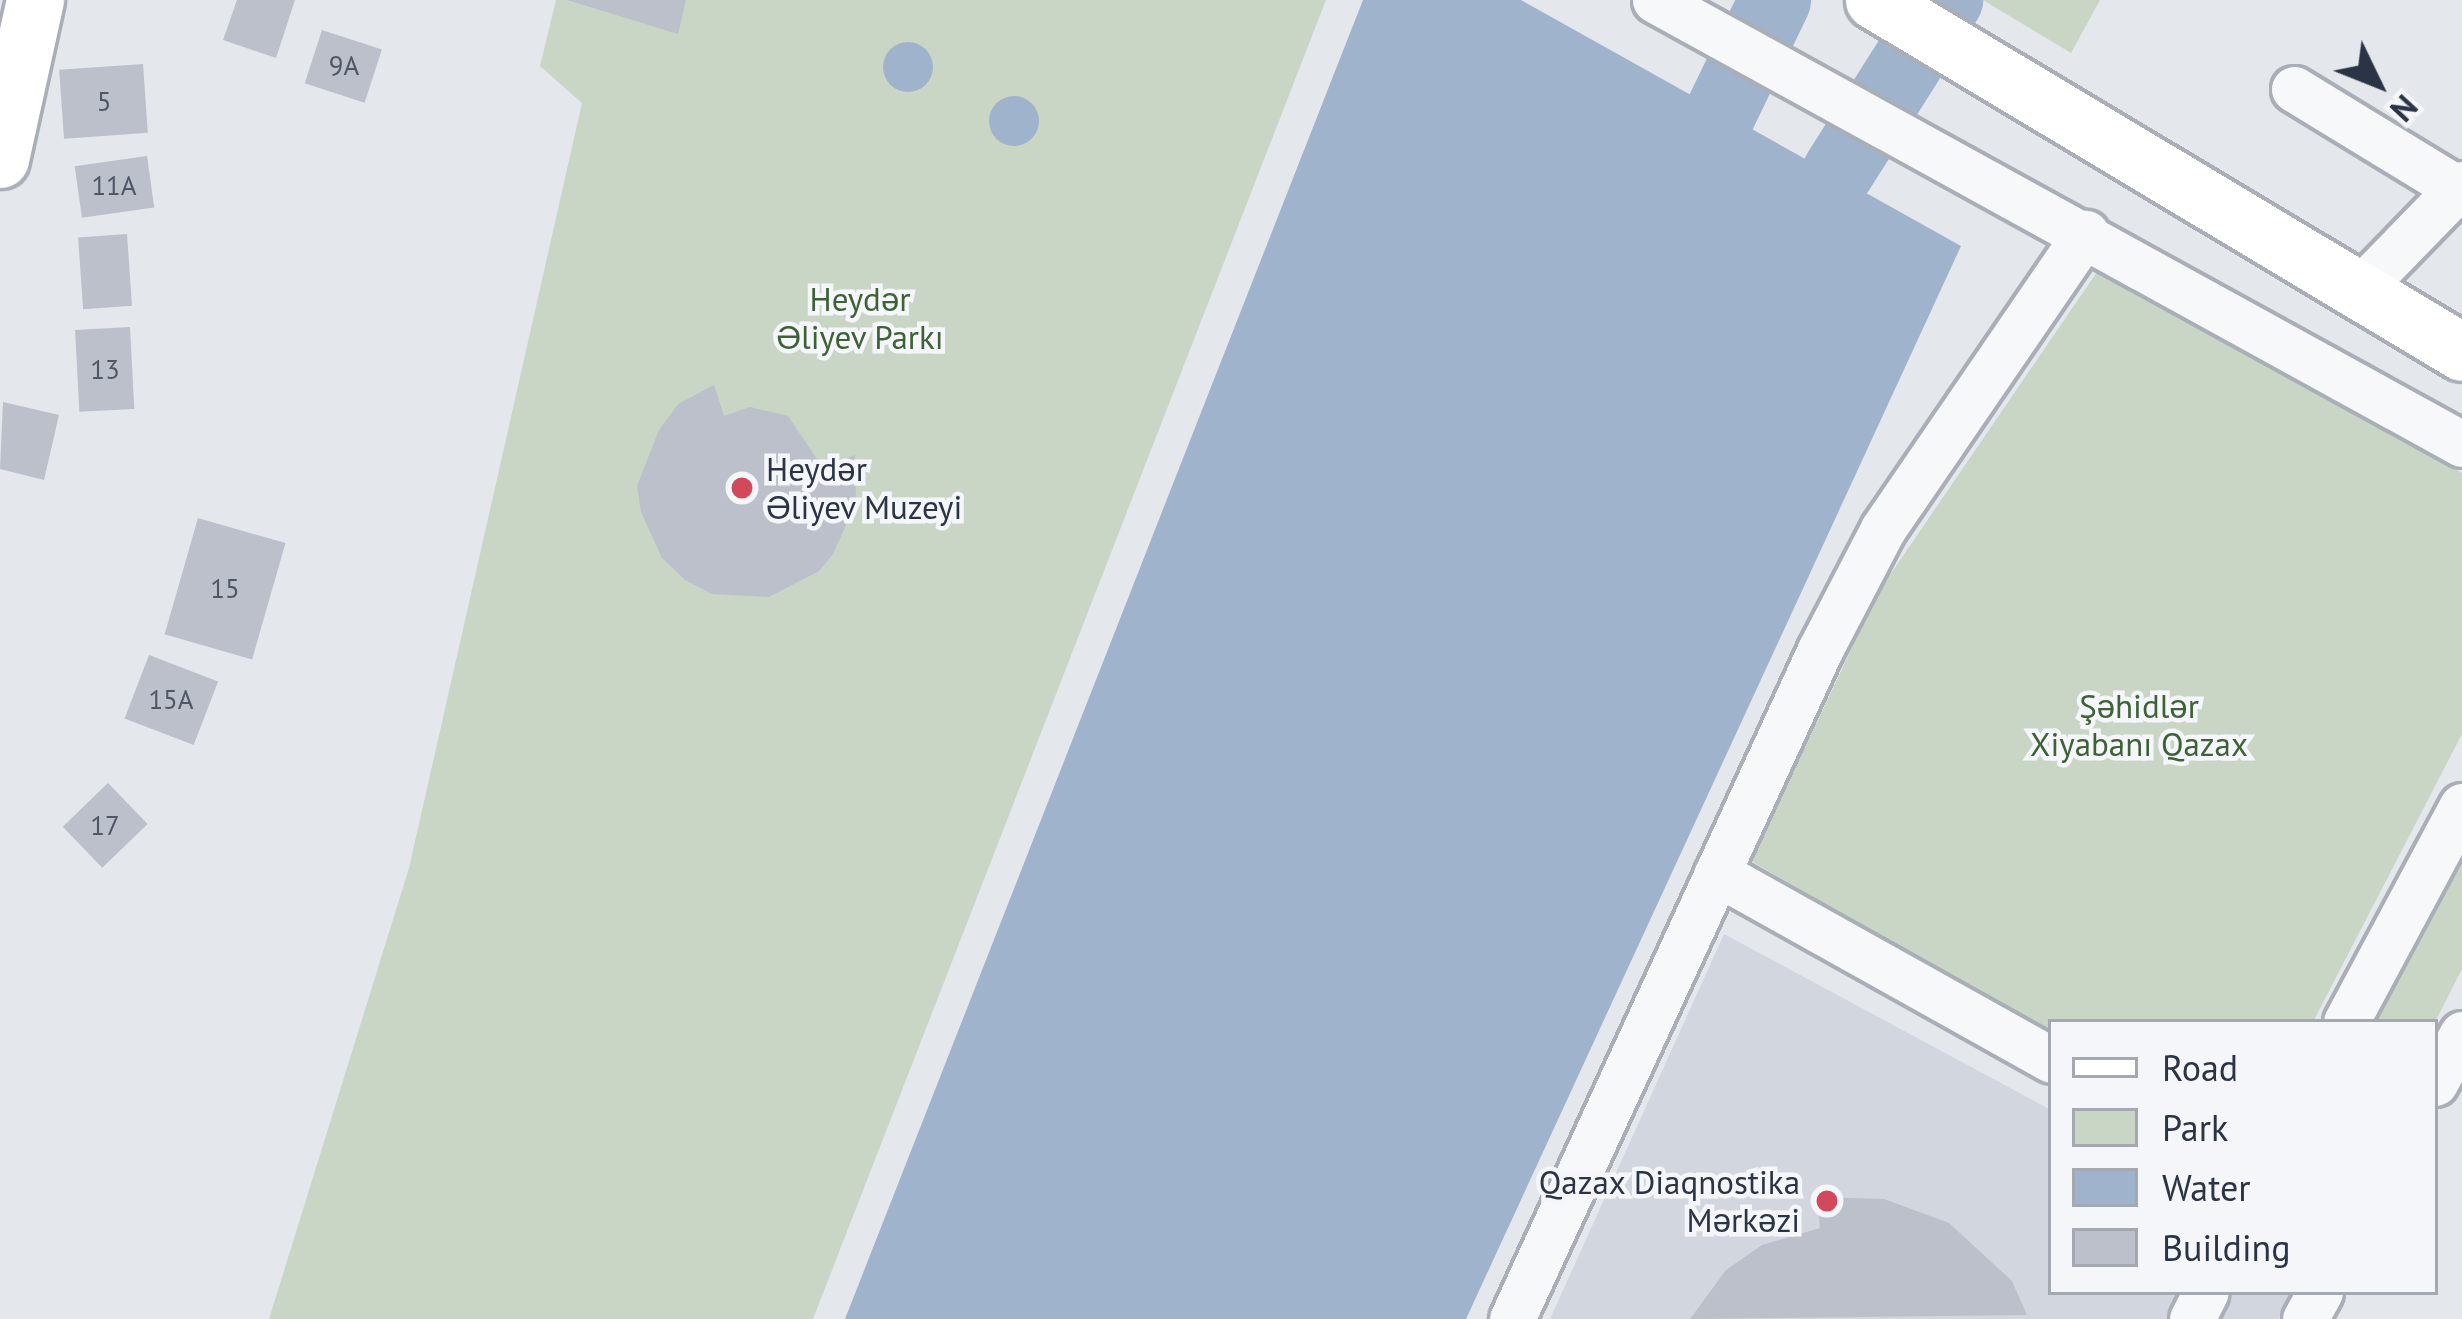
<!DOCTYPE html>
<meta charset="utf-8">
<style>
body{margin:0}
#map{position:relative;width:2462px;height:1319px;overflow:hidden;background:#e4e7ec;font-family:"PT Sans",sans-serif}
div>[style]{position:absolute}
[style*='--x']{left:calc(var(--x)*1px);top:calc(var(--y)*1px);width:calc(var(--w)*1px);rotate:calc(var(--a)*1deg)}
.built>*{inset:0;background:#d2d6de}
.green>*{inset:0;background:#c9d6c5}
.water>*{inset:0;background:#9fb4cc}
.round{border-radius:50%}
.river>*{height:72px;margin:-36px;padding:0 36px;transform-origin:36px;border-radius:36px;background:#9fb4cc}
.building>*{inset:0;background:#bbc0ca;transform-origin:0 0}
.roads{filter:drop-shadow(3px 0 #a9aeb7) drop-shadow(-3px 0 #a9aeb7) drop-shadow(0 3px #a9aeb7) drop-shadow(0 -3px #a9aeb7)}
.minor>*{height:45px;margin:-22.5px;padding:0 22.5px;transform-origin:22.5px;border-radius:22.5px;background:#f7f8fa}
.major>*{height:57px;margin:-28.5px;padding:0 28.5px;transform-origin:28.5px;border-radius:28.5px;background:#fff}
.dots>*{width:33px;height:33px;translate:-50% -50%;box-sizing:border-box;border:6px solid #f4f6f9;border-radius:50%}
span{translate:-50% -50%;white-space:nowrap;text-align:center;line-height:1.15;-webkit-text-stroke:9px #f4f6f9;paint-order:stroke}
.number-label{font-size:27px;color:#4f5766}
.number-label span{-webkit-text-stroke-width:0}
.park-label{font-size:33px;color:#3f6138}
.poi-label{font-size:33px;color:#2b3445}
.left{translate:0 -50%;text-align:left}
.right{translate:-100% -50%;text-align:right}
.legend{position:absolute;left:2048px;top:1019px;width:390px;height:276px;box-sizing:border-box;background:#f4f6f9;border:3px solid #a4a8b1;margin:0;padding:15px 21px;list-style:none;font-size:36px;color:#2b3445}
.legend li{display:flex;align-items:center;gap:24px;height:60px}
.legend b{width:60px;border:3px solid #a4a8b1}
.north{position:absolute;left:2318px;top:24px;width:120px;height:120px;-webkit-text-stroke:9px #f4f6f9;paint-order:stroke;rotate:133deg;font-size:33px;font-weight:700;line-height:48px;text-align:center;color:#2b3445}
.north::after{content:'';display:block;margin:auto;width:42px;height:54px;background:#2b3445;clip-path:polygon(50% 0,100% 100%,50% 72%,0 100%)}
</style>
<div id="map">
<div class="built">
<div style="clip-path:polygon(1724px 934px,2051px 1110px,2051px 1292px,2294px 1292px,2279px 1319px,1550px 1319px)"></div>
</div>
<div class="green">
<div style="clip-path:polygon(556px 0,1326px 0,813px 1319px,269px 1319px,409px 868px,582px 103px,540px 66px)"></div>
<div style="clip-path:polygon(1983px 0,2100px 0,2071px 53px)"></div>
<div style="clip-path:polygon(2101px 266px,2462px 473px,2462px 734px,2313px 1022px,2051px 1022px,2051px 1034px,1751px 861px,1879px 591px)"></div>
<div style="clip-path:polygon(2452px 858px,2462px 861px,2462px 969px,2435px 1022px,2368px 1022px)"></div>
</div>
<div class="water">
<div style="clip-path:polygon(1363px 0,1521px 0,1961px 246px,1466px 1319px,845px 1319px)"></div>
<div class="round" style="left:883px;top:42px;width:50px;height:50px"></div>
<div class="round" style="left:989px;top:96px;width:50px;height:50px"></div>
</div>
<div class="river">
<div style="--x:1838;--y:172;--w:204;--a:-57.6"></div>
<div style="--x:1679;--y:199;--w:221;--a:-64.2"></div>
</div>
<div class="building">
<div style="clip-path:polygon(237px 0,295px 0,276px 58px,223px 40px)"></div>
<div style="clip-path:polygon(567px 0,686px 0,678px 34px)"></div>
<div style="left:322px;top:30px;width:63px;height:56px;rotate:18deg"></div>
<div style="left:143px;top:64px;width:69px;height:84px;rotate:86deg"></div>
<div style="left:147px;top:156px;width:52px;height:73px;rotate:82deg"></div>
<div style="left:127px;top:234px;width:72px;height:49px;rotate:86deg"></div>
<div style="left:130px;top:327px;width:82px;height:55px;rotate:87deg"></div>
<div style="clip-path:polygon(714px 385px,724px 416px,750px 407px,788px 416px,823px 468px,855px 455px,856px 503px,833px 554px,819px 571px,769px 597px,712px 594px,685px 580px,662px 558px,641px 512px,637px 486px,659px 430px,678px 404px)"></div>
<div style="clip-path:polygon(3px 402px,59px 415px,44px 480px,0 469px)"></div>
<div style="left:198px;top:518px;width:91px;height:121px;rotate:16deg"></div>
<div style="left:149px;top:655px;width:74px;height:68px;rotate:21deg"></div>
<div style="left:108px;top:783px;width:57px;height:63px;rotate:46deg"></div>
<div style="clip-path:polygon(1817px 1197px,1884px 1199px,1949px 1223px,2012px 1281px,2027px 1315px,1690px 1319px,1726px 1270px,1762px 1245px,1820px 1228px)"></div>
</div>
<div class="roads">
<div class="minor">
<div style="--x:1655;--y:0;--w:921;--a:28.82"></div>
<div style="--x:2294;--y:89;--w:192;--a:31.4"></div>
<div style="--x:2359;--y:290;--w:148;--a:-45.8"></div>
<div style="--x:1717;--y:873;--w:383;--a:29.2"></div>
<div style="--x:2346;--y:1022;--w:245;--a:-61.8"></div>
<div style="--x:2435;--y:1083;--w:56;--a:-61.1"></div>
<div style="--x:1512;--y:1319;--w:736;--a:-65.28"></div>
<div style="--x:1820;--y:650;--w:136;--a:-62.5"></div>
<div style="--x:1883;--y:529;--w:359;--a:-55.6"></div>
<div style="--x:2192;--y:1319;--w:30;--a:-63"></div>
<div style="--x:2305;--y:1319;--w:31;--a:-61"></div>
</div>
<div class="major">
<div style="--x:1874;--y:0;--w:685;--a:30.91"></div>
<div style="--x:0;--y:159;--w:163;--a:-77.6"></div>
</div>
</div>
<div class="dots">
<div style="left:742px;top:488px;background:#d1495b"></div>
<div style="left:1827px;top:1201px;background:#d1495b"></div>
</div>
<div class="number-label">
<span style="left:344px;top:66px">9A</span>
<span style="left:104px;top:102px">5</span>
<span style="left:114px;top:186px">11A</span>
<span style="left:105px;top:370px">13</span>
<span style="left:225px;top:589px">15</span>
<span style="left:171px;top:700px">15A</span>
<span style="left:105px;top:826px">17</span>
</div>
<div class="park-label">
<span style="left:860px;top:318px">Heydər<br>Əliyev Parkı</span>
<span style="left:2139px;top:725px">Şəhidlər<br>Xiyabanı Qazax</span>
</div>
<div class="poi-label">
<span class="left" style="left:766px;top:488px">Heydər<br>Əliyev Muzeyi</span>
<span class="right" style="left:1800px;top:1201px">Qazax Diaqnostika<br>Mərkəzi</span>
</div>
<ul class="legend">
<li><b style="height:15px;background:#fff"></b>Road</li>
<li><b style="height:33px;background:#c9d6c5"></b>Park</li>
<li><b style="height:33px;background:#9fb4cc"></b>Water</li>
<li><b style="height:33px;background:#bbc0ca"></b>Building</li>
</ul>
<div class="north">N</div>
</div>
